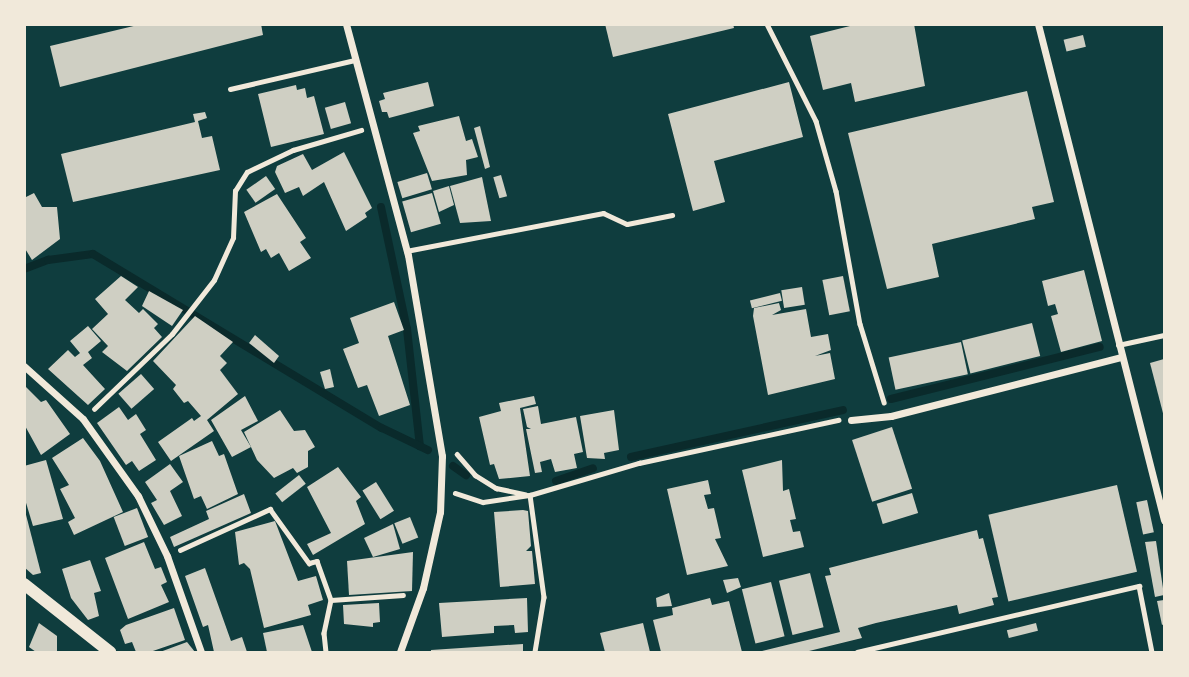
<!DOCTYPE html>
<style>
body{margin:0}
#map{position:relative;width:1189px;height:677px;overflow:hidden;background:#0f3d3e;font-family:Rubik,sans-serif}
div>[style]{position:absolute}
[style*='--x']{left:calc(var(--x)*1px);top:calc(var(--y)*1px);width:calc(var(--w)*1px);rotate:calc(var(--a)*1deg)}
.stream>*{height:8px;margin:-4px;padding:0 4px;transform-origin:4px;border-radius:4px;background:#0a2a2b}
.building>*{inset:0;background:#cfcfc3;transform-origin:0 0}
.path>*{height:4.5px;margin:-2.25px;padding:0 2.25px;transform-origin:2.25px;border-radius:2.25px;background:#f1e9da}
.service>*{height:5px;margin:-2.5px;padding:0 2.5px;transform-origin:2.5px;border-radius:2.5px;background:#f1e9da}
.minor>*{height:7px;margin:-3.5px;padding:0 3.5px;transform-origin:3.5px;border-radius:3.5px;background:#f1e9da}
.tertiary>*{height:12px;margin:-6px;padding:0 6px;transform-origin:6px;border-radius:6px;background:#f1e9da}
span{translate:-50% -50%;white-space:nowrap;text-align:center;line-height:1.15;-webkit-text-stroke:5px #f1e9da;paint-order:stroke}
.frame{position:absolute;inset:0;border:26px solid #f1e9da;pointer-events:none}
</style>
<div id="map">
<div class="stream">
<div style="--x:381;--y:207;--w:125;--a:78"></div>
<div style="--x:407;--y:329;--w:118;--a:83.7"></div>
<div style="--x:24;--y:269;--w:26;--a:-21"></div>
<div style="--x:48;--y:260;--w:45;--a:-7.6"></div>
<div style="--x:93;--y:254;--w:337;--a:31.1"></div>
<div style="--x:382;--y:428;--w:51;--a:25.6"></div>
<div style="--x:891;--y:399;--w:215;--a:-14"></div>
<div style="--x:631;--y:457;--w:217;--a:-12.5"></div>
<div style="--x:453;--y:466;--w:16;--a:35"></div>
<div style="--x:556;--y:481;--w:39;--a:-19"></div>
</div>
<div class="building">
<div style="clip-path:polygon(142px 24px,261px 24px,263px 35px,60px 87px,50px 46px)"></div>
<div style="clip-path:polygon(605px 24px,733px 24px,734px 28px,613px 57px)"></div>
<div style="clip-path:polygon(858px 24px,914px 24px,925px 86px,855px 102px,851px 83px,823px 90px,810px 36px)"></div>
<div style="left:1083px;top:35px;width:12px;height:20px;rotate:76deg"></div>
<div style="clip-path:polygon(428px 82px,434px 106px,389px 118px,387px 112px,382px 112px,379px 101px,385px 99px,383px 93px)"></div>
<div style="clip-path:polygon(789px 82px,803px 137px,714px 161px,725px 202px,693px 211px,668px 114px)"></div>
<div style="clip-path:polygon(296px 85px,297px 90px,305px 88px,307px 98px,314px 96px,324px 134px,271px 147px,258px 94px)"></div>
<div style="clip-path:polygon(1027px 91px,1054px 202px,1032px 207px,1035px 219px,932px 244px,939px 277px,887px 289px,848px 133px)"></div>
<div style="left:345px;top:102px;width:22px;height:21px;rotate:74deg"></div>
<div style="clip-path:polygon(205px 112px,207px 118px,198px 121px,202px 138px,212px 136px,220px 170px,73px 202px,61px 154px,195px 122px,193px 114px)"></div>
<div style="clip-path:polygon(459px 116px,466px 141px,472px 139px,478px 157px,466px 160px,467px 175px,432px 181px,413px 133px,420px 131px,418px 126px)"></div>
<div style="clip-path:polygon(480px 126px,490px 167px,485px 169px,474px 128px)"></div>
<div style="clip-path:polygon(344px 152px,372px 208px,365px 213px,367px 217px,346px 231px,324px 182px,303px 196px,299px 187px,285px 193px,275px 172px,277px 166px,303px 154px,312px 170px)"></div>
<div style="left:427px;top:173px;width:17px;height:31px;rotate:73deg"></div>
<div style="left:501px;top:175px;width:22px;height:8px;rotate:74deg"></div>
<div style="left:266px;top:176px;width:16px;height:24px;rotate:55deg"></div>
<div style="clip-path:polygon(482px 177px,491px 221px,460px 223px,450px 186px)"></div>
<div style="clip-path:polygon(449px 186px,454px 205px,439px 212px,433px 191px)"></div>
<div style="clip-path:polygon(34px 193px,42px 207px,57px 207px,60px 239px,32px 260px,24px 247px,24px 198px)"></div>
<div style="left:432px;top:193px;width:32px;height:31px;rotate:74deg"></div>
<div style="clip-path:polygon(277px 194px,306px 238px,300px 242px,311px 258px,289px 271px,279px 253px,271px 258px,266px 249px,261px 252px,244px 212px)"></div>
<div style="clip-path:polygon(1084px 270px,1102px 341px,1061px 352px,1051px 316px,1058px 314px,1055px 304px,1048px 306px,1042px 281px)"></div>
<div style="clip-path:polygon(121px 276px,138px 287px,125px 300px,139px 313px,143px 309px,158px 324px,154px 328px,162px 337px,127px 371px,102px 352px,108px 346px,92px 329px,108px 314px,95px 299px)"></div>
<div style="left:843px;top:276px;width:36px;height:21px;rotate:79deg"></div>
<div style="left:802px;top:287px;width:18px;height:21px;rotate:81deg"></div>
<div style="clip-path:polygon(149px 291px,183px 310px,172px 326px,142px 306px)"></div>
<div style="left:780px;top:293px;width:8px;height:31px;rotate:76deg"></div>
<div style="clip-path:polygon(394px 302px,404px 330px,388px 336px,410px 405px,379px 416px,367px 385px,358px 388px,343px 349px,359px 343px,350px 318px)"></div>
<div style="clip-path:polygon(779px 303px,781px 310px,772px 315px,806px 309px,811px 337px,828px 334px,831px 350px,815px 356px,830px 353px,835px 379px,768px 395px,753px 316px,754px 308px)"></div>
<div style="clip-path:polygon(195px 316px,233px 342px,220px 356px,227px 363px,220px 370px,238px 394px,207px 420px,214px 431px,171px 461px,158px 442px,192px 418px,194px 421px,201px 416px,188px 401px,184px 403px,173px 389px,176px 385px,153px 361px)"></div>
<div style="left:1032px;top:323px;width:34px;height:72px;rotate:76deg"></div>
<div style="clip-path:polygon(88px 326px,101px 341px,88px 352px,92px 358px,83px 365px,105px 389px,88px 405px,48px 369px,68px 350px,75px 357px,80px 353px,70px 341px)"></div>
<div style="clip-path:polygon(255px 335px,279px 356px,274px 363px,249px 343px)"></div>
<div style="left:961px;top:342px;width:33px;height:74px;rotate:78deg"></div>
<div style="clip-path:polygon(1164px 359px,1164px 417px,1150px 363px)"></div>
<div style="clip-path:polygon(330px 369px,334px 387px,325px 389px,320px 372px)"></div>
<div style="left:141px;top:374px;width:20px;height:30px;rotate:49deg"></div>
<div style="clip-path:polygon(24px 385px,41px 402px,46px 400px,70px 434px,41px 455px,24px 424px)"></div>
<div style="clip-path:polygon(245px 396px,258px 421px,241px 430px,251px 447px,232px 457px,211px 420px)"></div>
<div style="clip-path:polygon(534px 396px,536px 404px,520px 408px,530px 476px,499px 479px,494px 464px,490px 465px,479px 417px,501px 411px,499px 403px)"></div>
<div style="clip-path:polygon(538px 406px,541px 424px,576px 417px,583px 452px,574px 454px,577px 468px,555px 472px,551px 459px,540px 462px,542px 472px,535px 473px,526px 429px,531px 429px,527px 427px,523px 409px)"></div>
<div style="clip-path:polygon(119px 407px,128px 420px,136px 414px,146px 430px,140px 434px,156px 460px,139px 471px,132px 461px,126px 465px,97px 423px)"></div>
<div style="clip-path:polygon(280px 410px,294px 431px,305px 430px,315px 447px,308px 451px,308px 467px,297px 473px,293px 468px,274px 478px,257px 460px,244px 432px)"></div>
<div style="clip-path:polygon(614px 410px,619px 450px,604px 453px,605px 459px,587px 458px,580px 416px)"></div>
<div style="left:892px;top:427px;width:65px;height:42px;rotate:72deg"></div>
<div style="clip-path:polygon(83px 438px,100px 461px,123px 512px,74px 535px,68px 522px,75px 518px,60px 489px,69px 485px,52px 458px)"></div>
<div style="clip-path:polygon(212px 441px,219px 456px,224px 454px,238px 494px,207px 509px,201px 496px,194px 499px,179px 456px)"></div>
<div style="clip-path:polygon(46px 460px,63px 519px,33px 526px,24px 496px,24px 466px)"></div>
<div style="clip-path:polygon(782px 460px,783px 491px,789px 489px,796px 519px,790px 520px,793px 532px,800px 531px,804px 547px,763px 557px,742px 470px)"></div>
<div style="clip-path:polygon(170px 464px,183px 482px,170px 491px,182px 516px,164px 525px,151px 503px,157px 500px,145px 482px)"></div>
<div style="clip-path:polygon(338px 467px,361px 497px,356px 501px,365px 524px,313px 555px,307px 544px,331px 533px,307px 487px)"></div>
<div style="left:299px;top:475px;width:11px;height:30px;rotate:52deg"></div>
<div style="clip-path:polygon(708px 480px,711px 494px,704px 495px,708px 509px,714px 508px,721px 538px,715px 539px,728px 566px,687px 575px,667px 489px)"></div>
<div style="left:376px;top:482px;width:34px;height:16px;rotate:58deg"></div>
<div style="left:1117px;top:485px;width:89px;height:132px;rotate:77deg"></div>
<div style="left:912px;top:493px;width:21px;height:37px;rotate:73deg"></div>
<div style="clip-path:polygon(244px 494px,251px 513px,174px 547px,170px 537px,209px 519px,206px 511px)"></div>
<div style="left:1147px;top:500px;width:33px;height:11px;rotate:78deg"></div>
<div style="clip-path:polygon(24px 507px,41px 573px,33px 575px,24px 567px)"></div>
<div style="left:137px;top:508px;width:31px;height:25px;rotate:69deg"></div>
<div style="clip-path:polygon(523px 510px,528px 511px,531px 546px,526px 551px,532px 551px,535px 584px,500px 587px,494px 512px)"></div>
<div style="left:410px;top:517px;width:22px;height:17px;rotate:68deg"></div>
<div style="clip-path:polygon(275px 521px,298px 581px,316px 576px,323px 600px,308px 605px,311px 615px,264px 628px,250px 569px,244px 563px,239px 565px,235px 532px)"></div>
<div style="clip-path:polygon(393px 524px,400px 549px,373px 557px,364px 538px)"></div>
<div style="clip-path:polygon(977px 530px,979px 539px,983px 538px,998px 597px,992px 598px,994px 605px,959px 614px,957px 605px,876px 623px,858px 628px,862px 638px,805px 652px,758px 652px,840px 632px,825px 576px,831px 575px,829px 568px)"></div>
<div style="clip-path:polygon(1156px 541px,1164px 595px,1155px 597px,1145px 542px)"></div>
<div style="clip-path:polygon(144px 542px,155px 569px,161px 567px,167px 582px,161px 585px,169px 602px,128px 619px,105px 558px)"></div>
<div style="clip-path:polygon(413px 552px,412px 591px,349px 595px,347px 561px)"></div>
<div style="clip-path:polygon(90px 560px,101px 591px,94px 593px,99px 616px,88px 620px,71px 598px,62px 569px)"></div>
<div style="clip-path:polygon(205px 568px,231px 641px,242px 637px,247px 652px,214px 652px,208px 625px,203px 627px,185px 576px)"></div>
<div style="left:810px;top:573px;width:56px;height:32px;rotate:76deg"></div>
<div style="clip-path:polygon(738px 578px,741px 587px,727px 593px,723px 580px)"></div>
<div style="left:771px;top:582px;width:56px;height:30px;rotate:76deg"></div>
<div style="clip-path:polygon(669px 593px,672px 606px,657px 607px,656px 598px)"></div>
<div style="clip-path:polygon(527px 598px,528px 632px,515px 633px,514px 625px,494px 626px,494px 633px,442px 637px,439px 603px)"></div>
<div style="clip-path:polygon(710px 598px,712px 605px,729px 601px,742px 652px,661px 652px,653px 620px,673px 615px,672px 608px)"></div>
<div style="clip-path:polygon(1164px 600px,1164px 624px,1162px 625px,1157px 601px)"></div>
<div style="clip-path:polygon(379px 603px,380px 622px,373px 623px,373px 627px,344px 624px,343px 605px)"></div>
<div style="clip-path:polygon(174px 608px,185px 640px,150px 652px,136px 652px,132px 642px,125px 644px,120px 630px,126px 625px)"></div>
<div style="clip-path:polygon(39px 623px,57px 636px,57px 652px,36px 652px,29px 647px)"></div>
<div style="clip-path:polygon(643px 623px,650px 652px,605px 652px,600px 633px)"></div>
<div style="left:1036px;top:623px;width:8px;height:30px;rotate:76deg"></div>
<div style="clip-path:polygon(303px 625px,312px 652px,267px 652px,263px 633px)"></div>
<div style="clip-path:polygon(187px 642px,195px 652px,160px 652px)"></div>
<div style="clip-path:polygon(523px 644px,523px 652px,431px 652px,431px 650px)"></div>
</div>
<div class="path">
<div style="--x:767;--y:24;--w:109;--a:63.2"></div>
<div style="--x:816;--y:121;--w:73;--a:74.1"></div>
<div style="--x:836;--y:191;--w:135;--a:79.8"></div>
<div style="--x:860;--y:324;--w:82;--a:72.9"></div>
<div style="--x:94;--y:409;--w:108;--a:-43.9"></div>
<div style="--x:172;--y:334;--w:68;--a:-52.1"></div>
<div style="--x:214;--y:280;--w:46;--a:-65.7"></div>
<div style="--x:233;--y:238;--w:47;--a:-87.6"></div>
<div style="--x:235;--y:191;--w:22;--a:-58"></div>
<div style="--x:247;--y:172;--w:51;--a:-25.6"></div>
<div style="--x:293;--y:150;--w:71;--a:-16.4"></div>
<div style="--x:457;--y:454;--w:28;--a:49"></div>
<div style="--x:475;--y:475;--w:25;--a:32"></div>
<div style="--x:496;--y:488;--w:30;--a:12"></div>
<div style="--x:455;--y:493;--w:29;--a:18"></div>
<div style="--x:483;--y:502;--w:48;--a:-8.5"></div>
<div style="--x:530;--y:495;--w:114;--a:-16.4"></div>
<div style="--x:639;--y:463;--w:204;--a:-12.2"></div>
<div style="--x:530;--y:495;--w:103;--a:82.2"></div>
<div style="--x:544;--y:597;--w:56;--a:99.3"></div>
<div style="--x:180;--y:550;--w:99;--a:-24.5"></div>
<div style="--x:270;--y:509;--w:67;--a:54.2"></div>
<div style="--x:309;--y:563;--w:8;--a:-14"></div>
<div style="--x:317;--y:561;--w:41;--a:70.3"></div>
<div style="--x:331;--y:600;--w:34;--a:102"></div>
<div style="--x:324;--y:633;--w:19;--a:84"></div>
<div style="--x:331;--y:600;--w:72;--a:-4"></div>
<div style="--x:857;--y:652;--w:290;--a:-13.2"></div>
<div style="--x:1139;--y:586;--w:67;--a:78.9"></div>
</div>
<div class="service">
<div style="--x:230;--y:89;--w:128;--a:-13.1"></div>
<div style="--x:406;--y:251;--w:201;--a:-10.9"></div>
<div style="--x:603;--y:213;--w:26;--a:25"></div>
<div style="--x:627;--y:224;--w:46;--a:-11.3"></div>
<div style="--x:1118;--y:345;--w:47;--a:-12.3"></div>
</div>
<div class="minor">
<div style="--x:346;--y:24;--w:239;--a:75"></div>
<div style="--x:408;--y:255;--w:204;--a:80.4"></div>
<div style="--x:442;--y:456;--w:56;--a:92"></div>
<div style="--x:440;--y:512;--w:78;--a:102.6"></div>
<div style="--x:423;--y:588;--w:68;--a:109.8"></div>
<div style="--x:1038;--y:24;--w:512;--a:75.75"></div>
<div style="--x:24;--y:366;--w:79;--a:41.9"></div>
<div style="--x:83;--y:419;--w:95;--a:54.5"></div>
<div style="--x:138;--y:496;--w:67;--a:64.2"></div>
<div style="--x:167;--y:556;--w:102;--a:70.5"></div>
<div style="--x:851;--y:420;--w:40;--a:-5.7"></div>
<div style="--x:891;--y:416;--w:237;--a:-14.4"></div>
</div>
<div class="tertiary">
<div style="--x:24;--y:584;--w:110;--a:38.3"></div>
</div>
<div class="frame"></div>
</div>
